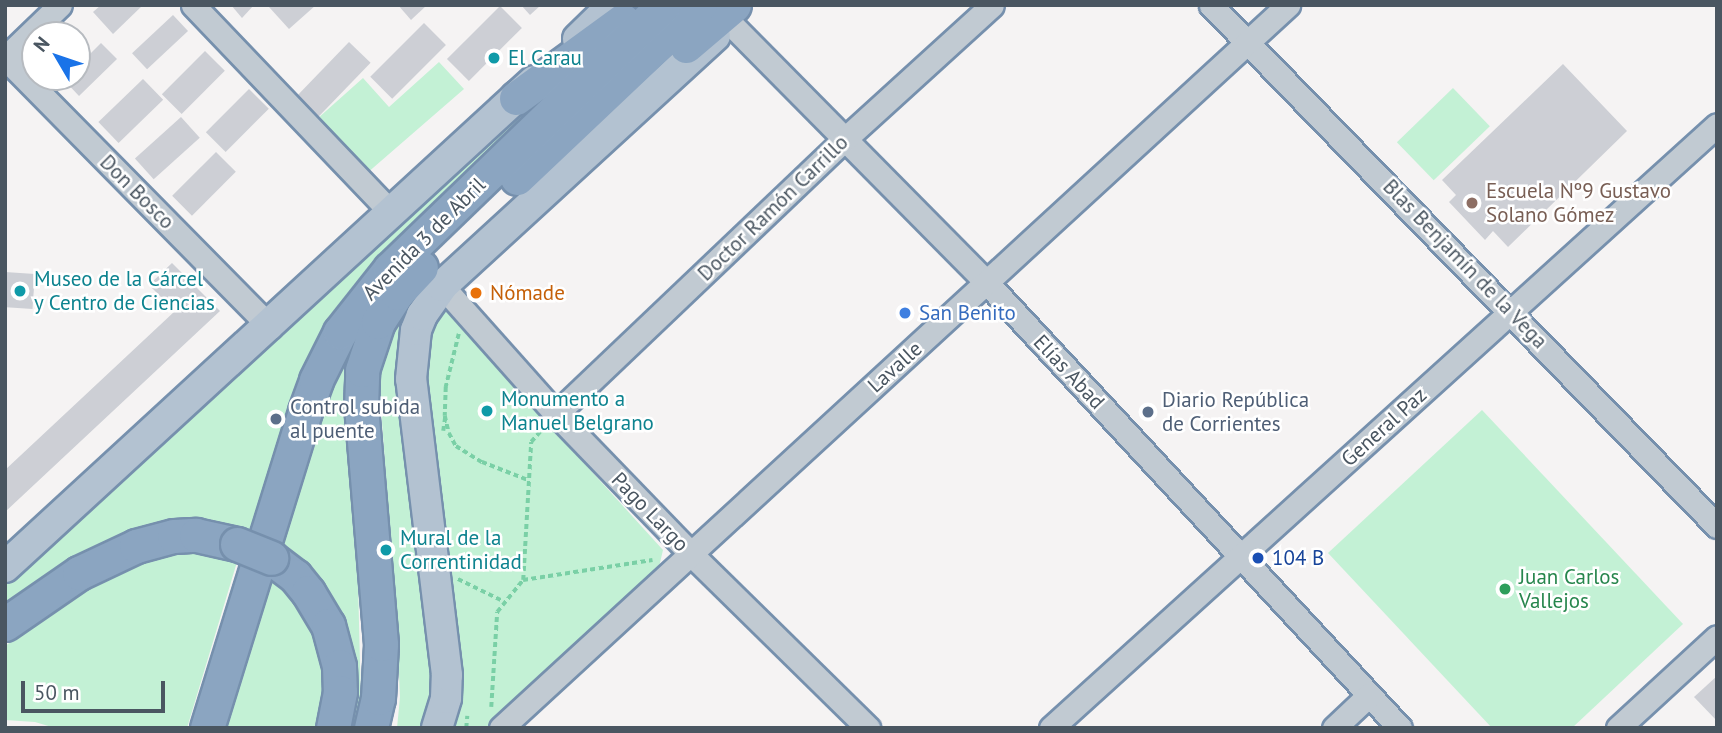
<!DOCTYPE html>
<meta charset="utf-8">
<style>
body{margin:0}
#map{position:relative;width:1722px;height:733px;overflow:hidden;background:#f5f3f3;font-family:"PT Sans",sans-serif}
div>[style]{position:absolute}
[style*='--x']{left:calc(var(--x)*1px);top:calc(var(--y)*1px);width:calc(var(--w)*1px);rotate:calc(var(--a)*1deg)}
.green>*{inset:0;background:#c3f1d5;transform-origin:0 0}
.building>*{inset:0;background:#cdcfd5;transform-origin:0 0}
.path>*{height:3.5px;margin-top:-1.75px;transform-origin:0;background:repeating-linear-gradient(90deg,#7ad0a6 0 5px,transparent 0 8.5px)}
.roads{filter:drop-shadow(2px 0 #7690ad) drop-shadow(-2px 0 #7690ad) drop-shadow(0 2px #7690ad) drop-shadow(0 -2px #7690ad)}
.minor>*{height:23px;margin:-11.5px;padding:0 11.5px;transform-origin:11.5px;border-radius:11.5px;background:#c1cad2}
.major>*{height:30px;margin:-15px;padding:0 15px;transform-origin:15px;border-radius:15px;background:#b3c2d1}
.highway>*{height:33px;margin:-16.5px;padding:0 16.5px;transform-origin:16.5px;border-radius:16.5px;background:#8ba5c1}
.bridges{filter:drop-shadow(2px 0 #7690ad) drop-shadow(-2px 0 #7690ad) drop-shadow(0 2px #7690ad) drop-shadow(0 -2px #7690ad)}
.highway-bridge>*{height:33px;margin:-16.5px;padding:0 16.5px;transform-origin:16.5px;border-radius:16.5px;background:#8ba5c1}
.dots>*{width:19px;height:19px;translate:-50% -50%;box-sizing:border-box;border:4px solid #fff;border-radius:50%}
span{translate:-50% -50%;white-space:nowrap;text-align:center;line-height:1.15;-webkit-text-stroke:5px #fff;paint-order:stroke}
.culture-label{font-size:21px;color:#0d838f}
.left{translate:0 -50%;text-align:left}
.education-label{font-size:21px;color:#785e54}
.street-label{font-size:21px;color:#4a5661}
.food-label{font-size:21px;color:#c56008}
.shop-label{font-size:21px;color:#366cbe}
.service-label{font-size:21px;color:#4e5e75}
.transit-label{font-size:21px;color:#164399}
.leisure-label{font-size:21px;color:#27864d}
.frame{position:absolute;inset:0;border:7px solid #4a5661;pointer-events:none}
.north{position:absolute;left:21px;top:21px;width:70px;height:70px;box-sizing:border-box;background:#fff;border:2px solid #b7bbc0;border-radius:50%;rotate:309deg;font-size:19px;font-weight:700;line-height:28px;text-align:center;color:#4a5661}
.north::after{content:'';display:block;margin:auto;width:24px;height:32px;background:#1a73e8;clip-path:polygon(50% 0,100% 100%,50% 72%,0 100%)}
.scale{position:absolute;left:21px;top:681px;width:144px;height:32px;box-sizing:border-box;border:4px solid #4a5661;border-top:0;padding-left:9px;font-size:21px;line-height:24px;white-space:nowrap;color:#4a5661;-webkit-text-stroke:5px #fff;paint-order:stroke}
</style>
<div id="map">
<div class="green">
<div style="clip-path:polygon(635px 17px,378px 273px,260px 541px,215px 526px,5px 616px,5px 578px,560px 75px)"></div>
<div style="clip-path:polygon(439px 62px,464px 89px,366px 174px,317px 119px,363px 78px,389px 107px)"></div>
<div style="left:1453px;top:88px;width:53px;height:78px;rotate:46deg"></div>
<div style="clip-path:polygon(597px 131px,412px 322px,437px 642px,432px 728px,397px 728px,400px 697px,397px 628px,381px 408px,372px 410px,378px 348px,421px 285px,522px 189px)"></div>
<div style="clip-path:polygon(368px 304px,354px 419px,361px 704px,356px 728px,343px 728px,348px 701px,272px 546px,317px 394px)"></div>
<div style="clip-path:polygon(443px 308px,663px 550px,659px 567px,486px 728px,453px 728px,455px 703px,422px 338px)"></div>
<div style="clip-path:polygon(1482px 410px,1683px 624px,1572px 728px,1492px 728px,1328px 553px)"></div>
<div style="clip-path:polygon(198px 552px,237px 562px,187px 728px,55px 728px,35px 722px,5px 720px,5px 646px,92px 586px,138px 565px,175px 554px)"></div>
<div style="clip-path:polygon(270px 574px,295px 600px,319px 642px,327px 675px,319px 728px,220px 728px)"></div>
</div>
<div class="building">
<div style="clip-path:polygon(101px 5px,143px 5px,113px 34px,93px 12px)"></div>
<div style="clip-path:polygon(231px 5px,254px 5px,242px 18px)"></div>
<div style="clip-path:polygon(272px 5px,316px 5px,289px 29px,269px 7px)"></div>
<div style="clip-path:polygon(398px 5px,427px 5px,411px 20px)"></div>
<div style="clip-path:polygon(521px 5px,541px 5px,530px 15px)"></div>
<div style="left:500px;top:6px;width:31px;height:75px;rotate:45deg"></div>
<div style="left:173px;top:15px;width:22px;height:56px;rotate:47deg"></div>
<div style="left:424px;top:23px;width:31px;height:76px;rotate:45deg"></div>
<div style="left:349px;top:42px;width:30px;height:75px;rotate:44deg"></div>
<div style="clip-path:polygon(101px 43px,117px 59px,79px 96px,64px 80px,77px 77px,77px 67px)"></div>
<div style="left:205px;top:51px;width:28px;height:61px;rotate:45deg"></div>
<div style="clip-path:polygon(1563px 64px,1627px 131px,1508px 247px,1493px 231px,1485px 240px,1449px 202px,1456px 195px,1442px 180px)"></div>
<div style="left:143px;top:79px;width:29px;height:62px;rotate:46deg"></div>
<div style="left:249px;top:89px;width:28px;height:61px;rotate:45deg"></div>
<div style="left:181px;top:117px;width:28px;height:62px;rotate:48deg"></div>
<div style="left:216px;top:152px;width:28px;height:62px;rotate:45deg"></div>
<div style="clip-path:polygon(172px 263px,220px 311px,5px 512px,5px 470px,175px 311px,149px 285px)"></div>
<div style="left:5px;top:272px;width:30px;height:35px;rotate:4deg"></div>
<div style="clip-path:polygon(1717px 676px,1717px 721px,1694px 697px)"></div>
</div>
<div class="path">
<div style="--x:459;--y:334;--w:55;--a:103.8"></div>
<div style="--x:446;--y:387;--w:29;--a:92"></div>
<div style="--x:445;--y:416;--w:17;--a:77"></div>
<div style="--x:449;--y:433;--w:15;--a:62"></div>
<div style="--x:456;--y:446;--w:31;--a:32"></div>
<div style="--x:482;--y:462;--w:49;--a:21.4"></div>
<div style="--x:443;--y:431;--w:15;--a:-82"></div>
<div style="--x:458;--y:579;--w:50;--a:26.1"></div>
<div style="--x:523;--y:580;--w:131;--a:-8.8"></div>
<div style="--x:491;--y:707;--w:95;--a:-86.4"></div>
<div style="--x:497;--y:612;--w:41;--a:-50.9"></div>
<div style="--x:523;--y:580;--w:138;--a:-86.7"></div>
<div style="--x:531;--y:442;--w:18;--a:-49"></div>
<div style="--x:466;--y:728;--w:12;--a:-85"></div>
</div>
<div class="roads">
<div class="minor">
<div style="--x:193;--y:5;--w:289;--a:46.3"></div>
<div style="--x:1211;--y:5;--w:726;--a:45.84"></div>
<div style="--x:730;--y:23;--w:366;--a:45.3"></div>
<div style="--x:987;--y:283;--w:607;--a:47.14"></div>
<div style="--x:5;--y:58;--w:378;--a:45.4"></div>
<div style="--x:5;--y:58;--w:76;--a:-43.9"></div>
<div style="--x:442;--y:286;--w:171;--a:48.3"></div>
<div style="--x:556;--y:414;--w:193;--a:46"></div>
<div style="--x:690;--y:553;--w:250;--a:44.5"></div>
<div style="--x:556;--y:414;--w:400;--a:-43.6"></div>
<div style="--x:846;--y:138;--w:197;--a:-42.3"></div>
<div style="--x:501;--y:728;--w:1069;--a:-42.57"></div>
<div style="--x:1051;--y:728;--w:898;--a:-42.16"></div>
<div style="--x:1334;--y:728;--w:48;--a:-43.3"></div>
<div style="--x:1618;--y:728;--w:134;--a:-42.6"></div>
</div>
<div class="major">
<div style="--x:578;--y:39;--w:49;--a:-44.2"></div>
<div style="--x:5;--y:567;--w:718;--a:-42.57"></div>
<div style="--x:437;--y:728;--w:31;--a:-73"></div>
<div style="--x:446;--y:698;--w:23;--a:-88"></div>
<div style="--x:447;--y:675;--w:298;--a:-96.9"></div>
<div style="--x:411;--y:379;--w:49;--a:-84.2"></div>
<div style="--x:416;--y:330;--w:16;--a:-68"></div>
<div style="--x:422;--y:315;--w:35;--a:-55"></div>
<div style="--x:442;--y:286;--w:370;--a:-42.5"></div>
</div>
<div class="highway">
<div style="--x:686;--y:46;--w:63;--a:-40.5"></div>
<div style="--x:516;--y:98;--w:132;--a:-36.1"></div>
<div style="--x:517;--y:178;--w:252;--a:-43.4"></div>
<div style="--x:271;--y:558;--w:30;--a:37"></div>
<div style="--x:295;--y:576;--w:21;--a:51"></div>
<div style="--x:308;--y:592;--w:39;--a:59"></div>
<div style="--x:328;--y:625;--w:42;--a:75"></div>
<div style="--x:339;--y:666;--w:26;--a:88"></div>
<div style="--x:340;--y:692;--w:37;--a:101"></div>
<div style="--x:5;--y:624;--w:90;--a:-34.6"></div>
<div style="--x:79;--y:573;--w:63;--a:-25.3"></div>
<div style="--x:136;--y:546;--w:39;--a:-15"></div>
<div style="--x:174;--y:536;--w:22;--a:-3"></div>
<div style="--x:196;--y:535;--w:42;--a:12.4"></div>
<div style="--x:207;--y:728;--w:332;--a:-72.8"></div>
<div style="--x:305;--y:411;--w:33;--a:-70"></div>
<div style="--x:316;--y:380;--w:54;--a:-63.4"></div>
<div style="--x:340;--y:332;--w:80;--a:-51.6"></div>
<div style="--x:390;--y:269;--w:380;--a:-44"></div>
<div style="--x:371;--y:728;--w:31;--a:-77"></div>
<div style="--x:378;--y:698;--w:54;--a:-86.8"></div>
<div style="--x:381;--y:644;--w:237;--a:-94.8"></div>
<div style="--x:361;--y:408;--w:38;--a:-88"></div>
<div style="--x:362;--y:370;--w:51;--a:-71.6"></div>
<div style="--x:378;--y:322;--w:35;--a:-57"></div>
<div style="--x:397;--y:293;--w:35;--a:-47"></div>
</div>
</div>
<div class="bridges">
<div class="highway-bridge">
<div style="--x:237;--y:544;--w:37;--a:22"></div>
</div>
</div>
<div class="dots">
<div style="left:494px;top:58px;background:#0f9aa8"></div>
<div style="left:1472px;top:203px;background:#8d6e63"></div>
<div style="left:20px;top:291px;background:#0f9aa8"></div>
<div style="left:476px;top:293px;background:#e8710a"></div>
<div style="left:905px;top:313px;background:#3f7fe0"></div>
<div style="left:487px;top:411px;background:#0f9aa8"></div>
<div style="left:1148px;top:412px;background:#5c6f8a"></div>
<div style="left:276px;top:419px;background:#5c6f8a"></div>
<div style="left:386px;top:550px;background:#0f9aa8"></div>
<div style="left:1258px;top:558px;background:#1a4fb4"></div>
<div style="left:1505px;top:589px;background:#2e9e5b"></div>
</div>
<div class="culture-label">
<span class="left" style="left:508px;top:58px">El Carau</span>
<span class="left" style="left:34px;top:291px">Museo de la Cárcel<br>y Centro de Ciencias</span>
<span class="left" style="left:501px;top:411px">Monumento a<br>Manuel Belgrano</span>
<span class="left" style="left:400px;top:550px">Mural de la<br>Correntinidad</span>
</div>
<div class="education-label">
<span class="left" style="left:1486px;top:203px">Escuela Nº9 Gustavo<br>Solano Gómez</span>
</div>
<div class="street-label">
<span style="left:137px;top:192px;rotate:45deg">Don Bosco</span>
<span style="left:773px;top:208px;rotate:-44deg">Doctor Ramón Carrillo</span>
<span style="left:424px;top:239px;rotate:-45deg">Avenida 3 de Abril</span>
<span style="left:1465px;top:264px;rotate:46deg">Blas Benjamín de la Vega</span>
<span style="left:895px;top:367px;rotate:-42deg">Lavalle</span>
<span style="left:1069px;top:372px;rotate:47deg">Elías Abad</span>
<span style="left:1384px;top:427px;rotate:-42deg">General Paz</span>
<span style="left:650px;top:512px;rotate:46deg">Pago Largo</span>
</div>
<div class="food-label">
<span class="left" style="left:490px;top:293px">Nómade</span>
</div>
<div class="shop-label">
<span class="left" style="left:919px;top:313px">San Benito</span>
</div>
<div class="service-label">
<span class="left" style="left:1162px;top:412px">Diario República<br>de Corrientes</span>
<span class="left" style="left:290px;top:419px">Control subida<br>al puente</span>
</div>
<div class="transit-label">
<span class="left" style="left:1272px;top:558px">104 B</span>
</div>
<div class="leisure-label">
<span class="left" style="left:1519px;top:589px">Juan Carlos<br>Vallejos</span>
</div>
<div class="frame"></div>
<div class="north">N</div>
<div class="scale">50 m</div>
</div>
